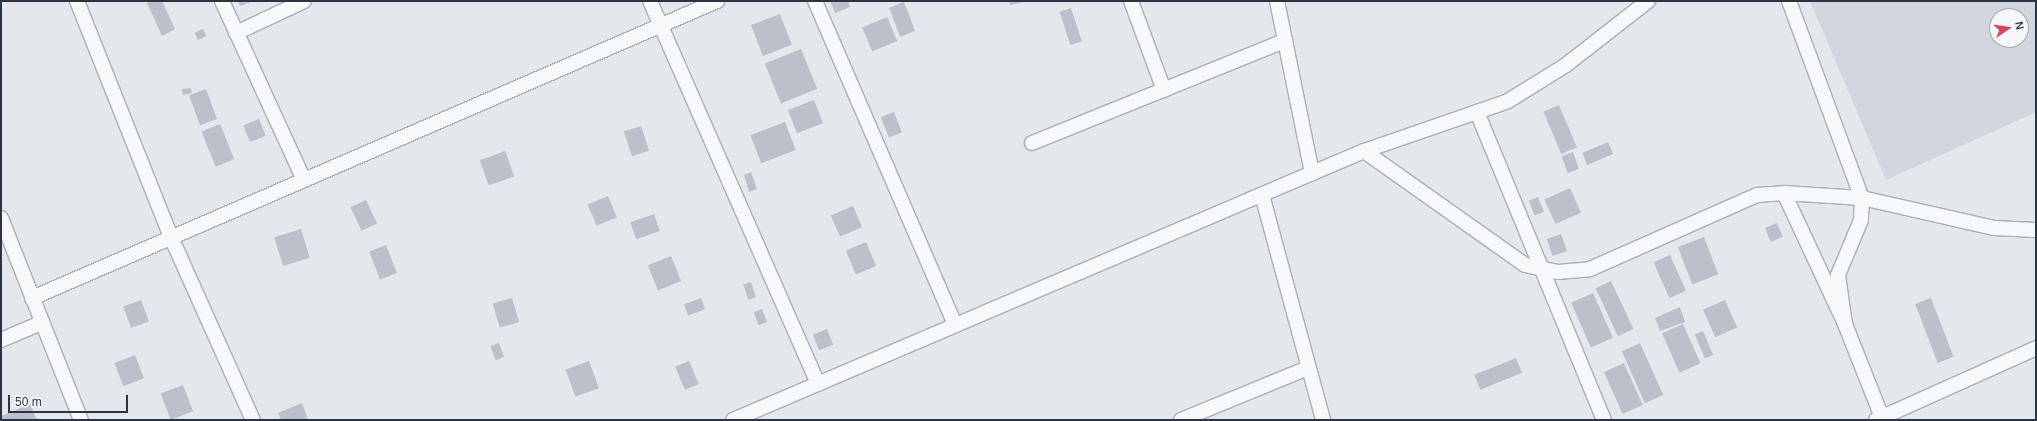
<!DOCTYPE html>
<style>
body{margin:0}
#map{position:relative;width:2037px;height:421px;overflow:hidden;background:#e4e7ec;font-family:Helvetica,sans-serif}
div>[style]{position:absolute}
[style*='--x']{left:calc(var(--x)*1px);top:calc(var(--y)*1px);width:calc(var(--w)*1px);rotate:calc(var(--a)*1deg)}
.built>*{inset:0;background:#d2d6de}
.building>*{inset:0;background:#bbc0ca;transform-origin:0 0}
.roads{filter:drop-shadow(1px 0 #a9aeb7) drop-shadow(-1px 0 #a9aeb7) drop-shadow(0 1px #a9aeb7) drop-shadow(0 -1px #a9aeb7)}
.street>*{height:14px;margin:-7px;padding:0 7px;transform-origin:7px;border-radius:7px;background:#f7f8fa}
span{translate:-50% -50%;white-space:nowrap;text-align:center;line-height:1.15;-webkit-text-stroke:3px #f4f6f9;paint-order:stroke}
.frame{position:absolute;inset:0;border:2px solid #2b3445;pointer-events:none}
.north{position:absolute;left:1989px;top:8px;width:40px;height:40px;box-sizing:border-box;background:#f4f6f9;border:1px solid #a4a8b1;border-radius:50%;rotate:77deg;font-size:11px;font-weight:700;line-height:16px;text-align:center;color:#2b3445}
.north::after{content:'';display:block;margin:auto;width:14px;height:18px;background:#d1495b;clip-path:polygon(50% 0,100% 100%,50% 72%,0 100%)}
.scale{position:absolute;left:8px;top:395px;width:120px;height:18px;box-sizing:border-box;border:2px solid #2b3445;border-top:0;padding-left:5px;font-size:12px;line-height:14px;white-space:nowrap;color:#2b3445;-webkit-text-stroke:3px #f4f6f9;paint-order:stroke}
</style>
<div id="map">
<div class="built">
<div style="clip-path:polygon(evenodd,1810px 1px,2036px 1px,2036px 112px,1886px 180px,1810px 1px,1997px 16px,2021px 16px,2021px 40px,1997px 40px,1997px 16px)"></div>
</div>
<div class="building">
<div style="clip-path:polygon(152px 1px,162px 1px,175px 29px,162px 36px,147px 3px)"></div>
<div style="clip-path:polygon(238px 1px,253px 1px,240px 6px)"></div>
<div style="clip-path:polygon(830px 1px,848px 1px,850px 7px,835px 13px)"></div>
<div style="clip-path:polygon(1009px 1px,1024px 1px,1024px 2px,1010px 5px)"></div>
<div style="left:904px;top:2px;width:31px;height:16px;rotate:69deg"></div>
<div style="left:1071px;top:8px;width:35px;height:12px;rotate:72deg"></div>
<div style="left:780px;top:14px;width:33px;height:31px;rotate:69deg"></div>
<div style="left:887px;top:17px;width:26px;height:27px;rotate:67deg"></div>
<div style="left:203px;top:29px;width:8px;height:9px;rotate:67deg"></div>
<div style="left:801px;top:49px;width:43px;height:39px;rotate:68deg"></div>
<div style="clip-path:polygon(191px 88px,192px 93px,183px 95px,182px 89px)"></div>
<div style="left:206px;top:89px;width:32px;height:18px;rotate:70deg"></div>
<div style="left:814px;top:100px;width:25px;height:28px;rotate:69deg"></div>
<div style="left:1559px;top:105px;width:46px;height:17px;rotate:67deg"></div>
<div style="left:894px;top:112px;width:22px;height:14px;rotate:69deg"></div>
<div style="left:259px;top:119px;width:18px;height:17px;rotate:68deg"></div>
<div style="left:785px;top:122px;width:30px;height:37px;rotate:69deg"></div>
<div style="left:220px;top:124px;width:38px;height:20px;rotate:68deg"></div>
<div style="left:641px;top:126px;width:26px;height:18px;rotate:72deg"></div>
<div style="left:1608px;top:142px;width:13px;height:28px;rotate:67deg"></div>
<div style="left:505px;top:151px;width:27px;height:27px;rotate:70deg"></div>
<div style="left:1573px;top:152px;width:18px;height:12px;rotate:71deg"></div>
<div style="clip-path:polygon(751px 172px,757px 189px,749px 192px,744px 175px)"></div>
<div style="left:1570px;top:188px;width:27px;height:28px;rotate:66deg"></div>
<div style="left:608px;top:196px;width:23px;height:22px;rotate:67deg"></div>
<div style="left:1538px;top:197px;width:16px;height:10px;rotate:68deg"></div>
<div style="left:366px;top:200px;width:26px;height:17px;rotate:65deg"></div>
<div style="left:853px;top:206px;width:23px;height:24px;rotate:67deg"></div>
<div style="left:654px;top:214px;width:18px;height:25px;rotate:71deg"></div>
<div style="left:1777px;top:223px;width:15px;height:13px;rotate:67deg"></div>
<div style="left:301px;top:229px;width:30px;height:28px;rotate:73deg"></div>
<div style="left:1561px;top:234px;width:18px;height:15px;rotate:71deg"></div>
<div style="left:1704px;top:237px;width:40px;height:28px;rotate:69deg"></div>
<div style="left:866px;top:242px;width:26px;height:22px;rotate:67deg"></div>
<div style="left:386px;top:245px;width:30px;height:18px;rotate:69deg"></div>
<div style="left:1670px;top:255px;width:39px;height:18px;rotate:66deg"></div>
<div style="left:671px;top:256px;width:27px;height:25px;rotate:68deg"></div>
<div style="left:1611px;top:281px;width:53px;height:17px;rotate:65deg"></div>
<div style="left:751px;top:282px;width:16px;height:8px;rotate:72deg"></div>
<div style="left:1593px;top:293px;width:49px;height:24px;rotate:66deg"></div>
<div style="left:512px;top:298px;width:25px;height:20px;rotate:74deg"></div>
<div style="left:701px;top:298px;width:12px;height:18px;rotate:70deg"></div>
<div style="left:1931px;top:298px;width:63px;height:17px;rotate:69deg"></div>
<div style="left:141px;top:300px;width:23px;height:19px;rotate:70deg"></div>
<div style="left:1725px;top:300px;width:30px;height:24px;rotate:66deg"></div>
<div style="clip-path:polygon(1680px 307px,1685px 322px,1660px 331px,1655px 318px)"></div>
<div style="left:762px;top:309px;width:14px;height:9px;rotate:69deg"></div>
<div style="left:1683px;top:324px;width:43px;height:23px;rotate:66deg"></div>
<div style="left:827px;top:329px;width:17px;height:15px;rotate:69deg"></div>
<div style="left:1703px;top:331px;width:26px;height:9px;rotate:67deg"></div>
<div style="left:499px;top:343px;width:15px;height:9px;rotate:70deg"></div>
<div style="left:1640px;top:343px;width:57px;height:20px;rotate:66deg"></div>
<div style="left:135px;top:355px;width:25px;height:22px;rotate:69deg"></div>
<div style="left:1516px;top:358px;width:16px;height:45px;rotate:68deg"></div>
<div style="left:589px;top:361px;width:29px;height:25px;rotate:70deg"></div>
<div style="left:689px;top:361px;width:25px;height:15px;rotate:67deg"></div>
<div style="left:1624px;top:363px;width:46px;height:22px;rotate:66deg"></div>
<div style="left:183px;top:385px;width:28px;height:24px;rotate:69deg"></div>
<div style="clip-path:polygon(302px 403px,308px 420px,281px 420px,278px 413px)"></div>
<div style="clip-path:polygon(30px 404px,37px 420px,1px 420px,1px 416px)"></div>
</div>
<div class="roads">
<div class="street">
<div style="--x:77;--y:1;--w:254;--a:68.3"></div>
<div style="--x:171;--y:237;--w:201;--a:65.9"></div>
<div style="--x:222;--y:1;--w:197;--a:65.4"></div>
<div style="--x:650;--y:1;--w:418;--a:66.3"></div>
<div style="--x:815;--y:1;--w:353;--a:66.6"></div>
<div style="--x:1131;--y:1;--w:95;--a:69.7"></div>
<div style="--x:1277;--y:1;--w:176;--a:78.5"></div>
<div style="--x:1789;--y:1;--w:210;--a:69.7"></div>
<div style="--x:1862;--y:198;--w:22;--a:93"></div>
<div style="--x:1861;--y:220;--w:60;--a:112.7"></div>
<div style="--x:1838;--y:275;--w:49;--a:81.9"></div>
<div style="--x:236;--y:33;--w:75;--a:-25.2"></div>
<div style="--x:1477;--y:112;--w:333;--a:67.6"></div>
<div style="--x:1032;--y:143;--w:273;--a:-22"></div>
<div style="--x:1364;--y:151;--w:197;--a:35.3"></div>
<div style="--x:1525;--y:265;--w:34;--a:12"></div>
<div style="--x:1558;--y:272;--w:32;--a:-5"></div>
<div style="--x:1590;--y:269;--w:183;--a:-23.9"></div>
<div style="--x:1757;--y:195;--w:27;--a:-4"></div>
<div style="--x:1784;--y:193;--w:78;--a:3.7"></div>
<div style="--x:1862;--y:198;--w:135;--a:12.8"></div>
<div style="--x:1994;--y:228;--w:42;--a:2.7"></div>
<div style="--x:1784;--y:193;--w:145;--a:65"></div>
<div style="--x:1845;--y:324;--w:103;--a:68.4"></div>
<div style="--x:1262;--y:195;--w:233;--a:74.8"></div>
<div style="--x:1;--y:218;--w:217;--a:68.4"></div>
<div style="--x:32;--y:298;--w:747;--a:-23.44"></div>
<div style="--x:1;--y:340;--w:43;--a:-23"></div>
<div style="--x:733;--y:420;--w:686;--a:-23.09"></div>
<div style="--x:1364;--y:151;--w:152;--a:-19.1"></div>
<div style="--x:1508;--y:101;--w:68;--a:-31.8"></div>
<div style="--x:1566;--y:65;--w:104;--a:-38"></div>
<div style="--x:1181;--y:420;--w:137;--a:-22.3"></div>
<div style="--x:1876;--y:420;--w:175;--a:-24.2"></div>
</div>
</div>
<div class="frame"></div>
<div class="north">N</div>
<div class="scale">50 m</div>
</div>
